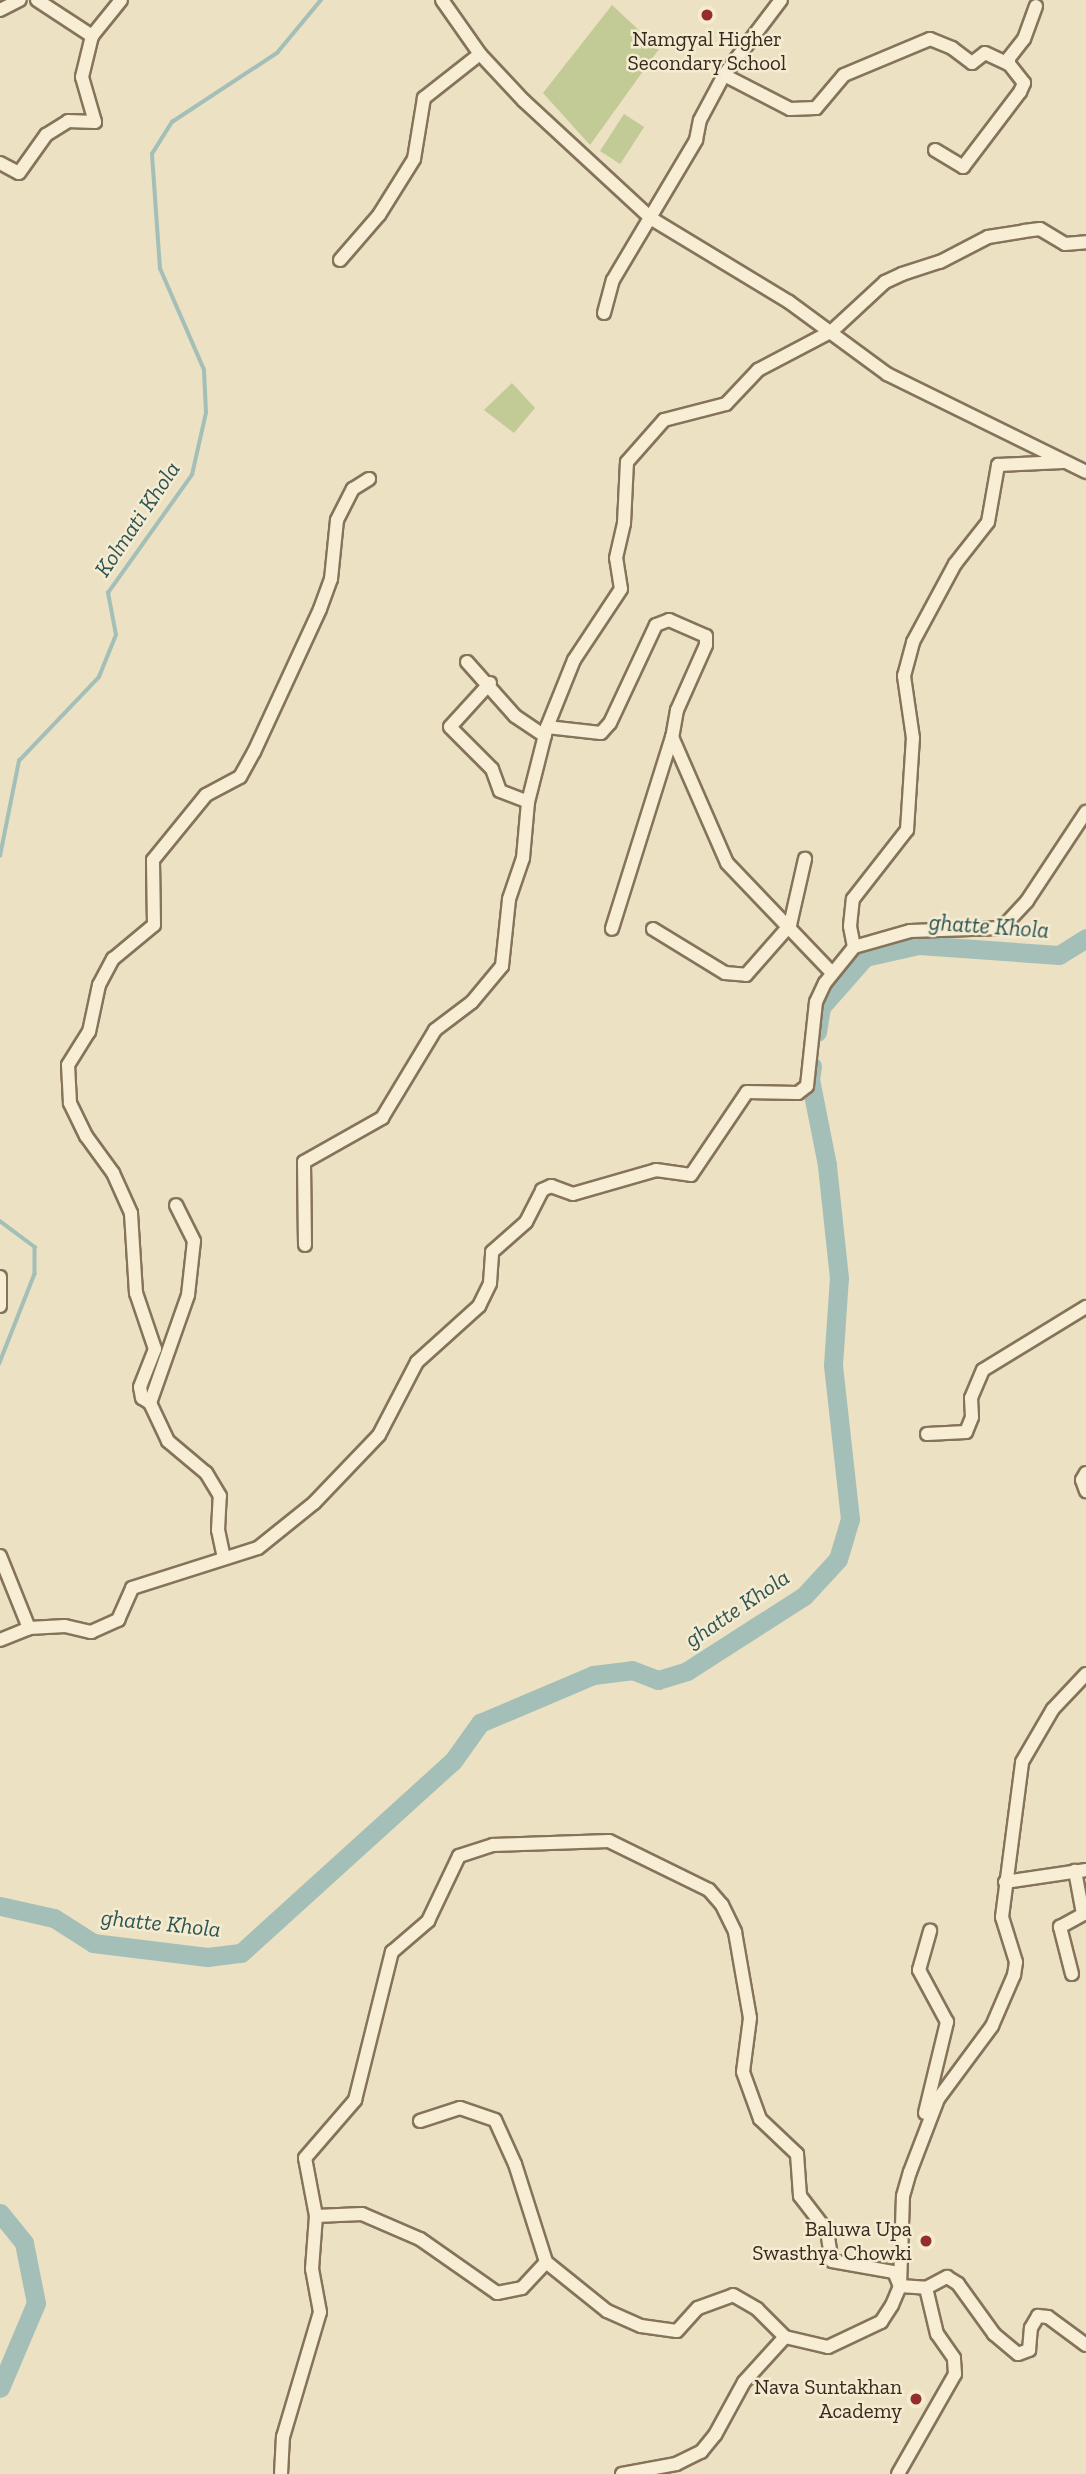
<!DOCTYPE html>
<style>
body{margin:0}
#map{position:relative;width:1086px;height:2474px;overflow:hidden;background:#ece1c2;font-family:"Zilla Slab",serif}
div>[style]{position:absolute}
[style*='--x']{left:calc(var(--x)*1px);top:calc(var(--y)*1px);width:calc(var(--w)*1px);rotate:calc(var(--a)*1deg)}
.green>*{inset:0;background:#c2ca96;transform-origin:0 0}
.stream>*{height:3.5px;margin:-1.75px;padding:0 1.75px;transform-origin:1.75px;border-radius:1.75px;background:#a4bfb8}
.river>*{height:19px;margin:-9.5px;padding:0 9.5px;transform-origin:9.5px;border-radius:9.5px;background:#a4bfb8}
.roads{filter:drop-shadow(2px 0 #85735a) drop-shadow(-2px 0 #85735a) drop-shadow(0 2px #85735a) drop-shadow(0 -2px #85735a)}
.minor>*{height:12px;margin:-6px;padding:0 6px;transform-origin:6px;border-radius:6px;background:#f7eed5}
.dots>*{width:19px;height:19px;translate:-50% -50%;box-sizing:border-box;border:4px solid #f4ebd1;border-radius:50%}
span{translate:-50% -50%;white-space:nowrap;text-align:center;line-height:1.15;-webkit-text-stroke:5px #f4ebd1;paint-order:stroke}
.poi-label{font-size:21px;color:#362a1e}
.right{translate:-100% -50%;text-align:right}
.water-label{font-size:23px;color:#2d5554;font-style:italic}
</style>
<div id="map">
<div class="green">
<div style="clip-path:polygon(612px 5px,659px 49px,590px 145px,543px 93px)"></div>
<div style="left:624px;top:114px;width:24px;height:44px;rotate:33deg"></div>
<div style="clip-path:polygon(512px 383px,535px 408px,514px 433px,484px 410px)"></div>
</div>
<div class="stream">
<div style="--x:0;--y:856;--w:97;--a:-78.7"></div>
<div style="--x:19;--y:761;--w:116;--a:-46.4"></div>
<div style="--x:99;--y:677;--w:45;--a:-68"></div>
<div style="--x:116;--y:635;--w:43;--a:-100.8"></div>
<div style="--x:108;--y:593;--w:145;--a:-54.6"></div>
<div style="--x:192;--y:475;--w:64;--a:-77.3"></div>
<div style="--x:206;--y:413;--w:43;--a:-92.7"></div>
<div style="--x:204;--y:370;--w:110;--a:-113.5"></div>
<div style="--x:160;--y:269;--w:115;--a:-94"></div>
<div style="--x:152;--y:154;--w:38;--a:-58"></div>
<div style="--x:172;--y:122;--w:126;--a:-33.3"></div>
<div style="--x:277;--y:53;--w:69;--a:-50.3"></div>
<div style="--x:0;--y:1221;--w:44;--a:36.6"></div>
<div style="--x:35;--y:1247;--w:27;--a:90"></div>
<div style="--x:35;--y:1274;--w:96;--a:111.5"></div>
</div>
<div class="river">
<div style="--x:817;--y:1032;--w:25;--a:-81"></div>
<div style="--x:821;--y:1007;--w:67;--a:-48.7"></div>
<div style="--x:865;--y:957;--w:55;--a:-12.5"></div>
<div style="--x:919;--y:945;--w:140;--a:4.1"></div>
<div style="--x:1059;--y:955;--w:32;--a:-32"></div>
<div style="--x:0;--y:1906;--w:55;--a:12.5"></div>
<div style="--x:54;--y:1918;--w:46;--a:32.7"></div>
<div style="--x:93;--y:1943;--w:115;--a:7"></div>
<div style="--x:207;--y:1957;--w:34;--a:-7"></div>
<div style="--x:241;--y:1953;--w:286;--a:-42.2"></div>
<div style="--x:453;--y:1761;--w:47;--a:-54.6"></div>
<div style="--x:480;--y:1723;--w:123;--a:-23"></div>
<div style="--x:593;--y:1675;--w:39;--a:-7"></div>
<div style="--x:632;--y:1670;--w:28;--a:21"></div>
<div style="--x:658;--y:1680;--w:30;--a:-17"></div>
<div style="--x:687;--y:1671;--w:139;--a:-32.7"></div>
<div style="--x:804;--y:1596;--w:50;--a:-47.4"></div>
<div style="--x:838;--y:1559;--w:42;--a:-73.3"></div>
<div style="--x:850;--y:1519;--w:155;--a:-96.3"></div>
<div style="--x:833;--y:1365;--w:87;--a:-86.1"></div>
<div style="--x:839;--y:1278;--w:114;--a:-96.1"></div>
<div style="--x:827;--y:1165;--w:88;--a:-101.2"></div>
<div style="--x:810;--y:1079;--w:13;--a:-81"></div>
<div style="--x:0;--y:2213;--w:38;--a:51"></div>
<div style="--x:24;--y:2243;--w:61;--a:78.7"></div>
<div style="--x:36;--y:2303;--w:92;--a:113"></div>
</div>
<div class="roads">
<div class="minor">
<div style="--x:37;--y:0;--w:66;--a:33.2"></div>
<div style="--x:92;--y:36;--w:46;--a:-51.1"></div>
<div style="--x:442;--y:0;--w:66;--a:54.9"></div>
<div style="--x:480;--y:54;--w:64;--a:46.9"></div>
<div style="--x:524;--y:101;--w:174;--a:42.7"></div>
<div style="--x:652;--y:219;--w:160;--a:31.2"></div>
<div style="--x:789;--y:302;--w:122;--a:36.3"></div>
<div style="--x:887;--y:374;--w:222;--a:26.2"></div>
<div style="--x:0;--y:10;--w:22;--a:-27"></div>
<div style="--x:724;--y:75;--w:74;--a:27.3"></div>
<div style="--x:790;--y:109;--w:26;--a:-2"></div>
<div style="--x:816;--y:108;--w:43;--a:-49.7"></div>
<div style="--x:844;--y:75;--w:93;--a:-22.7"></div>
<div style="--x:930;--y:39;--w:24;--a:22"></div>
<div style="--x:952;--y:48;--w:25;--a:37"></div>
<div style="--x:972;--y:63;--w:16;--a:-38"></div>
<div style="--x:985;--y:53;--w:26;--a:25"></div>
<div style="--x:935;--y:150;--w:33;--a:31"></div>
<div style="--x:963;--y:167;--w:94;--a:-52.8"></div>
<div style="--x:1020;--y:92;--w:10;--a:-66"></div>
<div style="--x:1024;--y:83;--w:24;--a:-128"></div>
<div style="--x:1009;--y:64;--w:6;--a:-90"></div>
<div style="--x:1009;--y:58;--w:24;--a:-52"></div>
<div style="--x:1024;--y:39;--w:35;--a:-70"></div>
<div style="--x:0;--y:163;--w:21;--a:28"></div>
<div style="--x:19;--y:173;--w:47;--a:-54.6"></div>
<div style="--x:46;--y:135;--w:26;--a:-32"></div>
<div style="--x:68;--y:121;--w:27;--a:2"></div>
<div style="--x:95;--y:122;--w:47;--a:-106.1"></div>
<div style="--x:82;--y:77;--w:42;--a:-76.3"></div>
<div style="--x:340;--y:260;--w:60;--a:-49.1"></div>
<div style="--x:379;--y:215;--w:66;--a:-58"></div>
<div style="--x:414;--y:159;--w:62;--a:-80.7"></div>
<div style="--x:424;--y:98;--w:71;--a:-38.2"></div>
<div style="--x:604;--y:313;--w:34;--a:-75"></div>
<div style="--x:613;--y:280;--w:163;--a:-59.3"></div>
<div style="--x:696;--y:140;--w:20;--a:-79"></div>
<div style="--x:700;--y:120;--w:51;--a:-61.9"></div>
<div style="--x:724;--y:75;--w:94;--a:-52.8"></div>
<div style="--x:467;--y:662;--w:72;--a:48.4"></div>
<div style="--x:515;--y:716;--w:36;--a:34"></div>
<div style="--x:490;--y:683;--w:59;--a:132.3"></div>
<div style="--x:450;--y:727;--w:59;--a:45"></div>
<div style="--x:492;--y:769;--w:23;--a:70"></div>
<div style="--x:500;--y:791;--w:30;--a:21"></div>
<div style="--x:547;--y:727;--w:54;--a:6.3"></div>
<div style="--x:601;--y:733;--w:13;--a:-48"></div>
<div style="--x:610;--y:723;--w:108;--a:-64.9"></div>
<div style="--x:656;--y:625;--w:14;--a:-21"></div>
<div style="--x:669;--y:620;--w:40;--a:23.4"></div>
<div style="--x:706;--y:636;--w:9;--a:90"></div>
<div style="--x:706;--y:645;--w:71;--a:114"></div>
<div style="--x:677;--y:710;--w:27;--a:100"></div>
<div style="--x:672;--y:737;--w:201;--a:107.4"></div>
<div style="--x:672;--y:737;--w:137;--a:66.4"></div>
<div style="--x:727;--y:863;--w:152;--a:46.3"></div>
<div style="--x:653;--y:929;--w:84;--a:31.4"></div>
<div style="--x:725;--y:973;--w:21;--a:5"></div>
<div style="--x:746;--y:975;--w:67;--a:-48.7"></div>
<div style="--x:790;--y:925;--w:68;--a:-77.2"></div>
<div style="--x:854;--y:947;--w:21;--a:-101"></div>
<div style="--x:850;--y:926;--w:27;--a:-84"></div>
<div style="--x:853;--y:899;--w:88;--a:-52"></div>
<div style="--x:907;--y:830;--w:92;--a:-86.3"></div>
<div style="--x:913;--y:738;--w:63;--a:-98.3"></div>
<div style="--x:904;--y:676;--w:35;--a:-75"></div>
<div style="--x:913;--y:642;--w:89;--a:-61.7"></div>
<div style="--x:955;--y:564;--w:53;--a:-51.8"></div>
<div style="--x:988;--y:522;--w:58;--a:-80"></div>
<div style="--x:998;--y:465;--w:65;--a:-2.6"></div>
<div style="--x:305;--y:1245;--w:83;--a:-90.7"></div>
<div style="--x:304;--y:1162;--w:90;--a:-29.4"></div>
<div style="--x:382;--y:1118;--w:103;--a:-58.9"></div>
<div style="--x:435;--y:1030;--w:46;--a:-37.1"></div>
<div style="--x:472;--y:1002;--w:47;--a:-50.2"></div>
<div style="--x:502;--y:966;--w:67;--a:-84"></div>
<div style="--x:509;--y:899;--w:43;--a:-71.1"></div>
<div style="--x:523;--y:858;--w:56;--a:-84.9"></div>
<div style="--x:528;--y:802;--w:77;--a:-75.8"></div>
<div style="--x:547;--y:727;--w:72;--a:-68.1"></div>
<div style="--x:574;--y:660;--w:85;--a:-56.5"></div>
<div style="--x:621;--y:589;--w:31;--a:-99"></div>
<div style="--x:616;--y:558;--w:36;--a:-77"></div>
<div style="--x:624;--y:523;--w:61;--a:-87.2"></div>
<div style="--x:627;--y:462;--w:56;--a:-48.6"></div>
<div style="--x:664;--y:420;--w:64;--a:-14.5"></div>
<div style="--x:726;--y:404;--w:47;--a:-46.7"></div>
<div style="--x:758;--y:370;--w:84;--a:-27.8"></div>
<div style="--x:832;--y:331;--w:72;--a:-42.8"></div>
<div style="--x:885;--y:282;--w:19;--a:-25"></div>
<div style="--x:902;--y:274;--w:40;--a:-18"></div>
<div style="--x:940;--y:262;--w:54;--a:-27.5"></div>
<div style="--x:988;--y:237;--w:36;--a:-9"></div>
<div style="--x:1024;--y:231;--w:16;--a:-7"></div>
<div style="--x:1040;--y:229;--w:29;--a:31"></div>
<div style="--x:1065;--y:244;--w:21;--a:-5"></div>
<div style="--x:0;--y:1277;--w:29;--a:90"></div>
<div style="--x:150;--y:1403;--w:114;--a:-70.6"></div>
<div style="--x:188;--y:1295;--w:54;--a:-83.7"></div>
<div style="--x:194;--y:1241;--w:40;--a:-116.6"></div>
<div style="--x:927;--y:1434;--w:39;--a:-3"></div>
<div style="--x:966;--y:1432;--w:16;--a:-68"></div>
<div style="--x:972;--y:1417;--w:19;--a:-93"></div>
<div style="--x:971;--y:1398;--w:30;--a:-67"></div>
<div style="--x:983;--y:1370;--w:121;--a:-31.5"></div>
<div style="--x:1086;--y:1473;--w:8;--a:120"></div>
<div style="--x:1082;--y:1480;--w:12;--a:70"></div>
<div style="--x:0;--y:1556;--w:78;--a:68.1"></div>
<div style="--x:224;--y:1558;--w:29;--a:-102"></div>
<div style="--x:218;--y:1530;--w:34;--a:-87"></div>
<div style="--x:220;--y:1496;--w:27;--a:-121"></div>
<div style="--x:206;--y:1473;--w:50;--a:-139.9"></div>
<div style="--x:168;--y:1441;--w:42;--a:-115.3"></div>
<div style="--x:150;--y:1403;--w:9;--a:-148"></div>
<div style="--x:142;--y:1398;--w:11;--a:-100"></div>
<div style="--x:140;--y:1387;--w:41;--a:-68.5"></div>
<div style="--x:155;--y:1349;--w:59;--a:-108.7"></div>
<div style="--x:136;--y:1293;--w:80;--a:-93.6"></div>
<div style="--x:131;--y:1213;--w:44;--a:-114.2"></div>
<div style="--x:113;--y:1173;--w:46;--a:-126.1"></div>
<div style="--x:86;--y:1136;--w:37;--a:-116"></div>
<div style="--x:70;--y:1103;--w:38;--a:-93"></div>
<div style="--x:68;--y:1065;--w:39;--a:-58"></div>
<div style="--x:89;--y:1032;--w:48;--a:-78"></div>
<div style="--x:99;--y:985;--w:30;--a:-62"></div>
<div style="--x:113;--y:959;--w:53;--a:-39.7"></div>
<div style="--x:154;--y:925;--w:65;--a:-90.9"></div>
<div style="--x:153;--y:860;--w:84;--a:-50.8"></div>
<div style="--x:206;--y:795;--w:38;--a:-28"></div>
<div style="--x:240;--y:777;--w:29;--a:-61"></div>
<div style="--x:254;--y:752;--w:157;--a:-65.2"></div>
<div style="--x:320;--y:609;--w:32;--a:-70"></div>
<div style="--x:331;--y:579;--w:59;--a:-84.2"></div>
<div style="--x:337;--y:520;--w:35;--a:-63"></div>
<div style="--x:353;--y:489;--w:19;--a:-32"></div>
<div style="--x:0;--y:1640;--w:31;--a:-22"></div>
<div style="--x:29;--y:1628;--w:36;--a:-3"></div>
<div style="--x:65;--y:1626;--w:27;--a:13"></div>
<div style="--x:91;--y:1632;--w:30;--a:-24"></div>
<div style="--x:118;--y:1620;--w:35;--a:-66"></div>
<div style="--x:132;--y:1588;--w:132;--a:-17.6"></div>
<div style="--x:258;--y:1548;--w:72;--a:-38.8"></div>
<div style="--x:314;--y:1503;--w:94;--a:-46.3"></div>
<div style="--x:379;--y:1435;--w:82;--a:-62.5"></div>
<div style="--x:417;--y:1362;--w:84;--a:-42.1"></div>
<div style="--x:479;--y:1306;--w:25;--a:-64"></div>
<div style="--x:490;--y:1283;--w:31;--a:-86"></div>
<div style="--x:492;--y:1252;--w:45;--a:-41.4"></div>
<div style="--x:526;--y:1222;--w:36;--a:-63"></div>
<div style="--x:542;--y:1190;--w:10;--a:-24"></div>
<div style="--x:551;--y:1186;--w:23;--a:20"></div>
<div style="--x:573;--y:1194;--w:86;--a:-16.1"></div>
<div style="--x:656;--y:1170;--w:35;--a:8"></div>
<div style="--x:691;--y:1175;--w:100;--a:-56"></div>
<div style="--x:747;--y:1092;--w:51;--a:1.1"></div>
<div style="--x:798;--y:1093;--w:11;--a:-38"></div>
<div style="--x:807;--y:1086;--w:84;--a:-83.9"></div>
<div style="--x:816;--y:1002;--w:21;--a:-65"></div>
<div style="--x:825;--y:983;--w:46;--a:-51.1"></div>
<div style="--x:854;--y:947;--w:58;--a:-15.9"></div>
<div style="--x:910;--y:931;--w:92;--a:-1.9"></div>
<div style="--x:1002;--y:928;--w:37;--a:-47"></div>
<div style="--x:1027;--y:901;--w:107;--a:-56.5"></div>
<div style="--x:1005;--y:1882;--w:82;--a:-8.4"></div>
<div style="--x:1072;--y:1974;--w:49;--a:-104.3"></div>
<div style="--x:1060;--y:1927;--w:26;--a:-29"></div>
<div style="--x:1083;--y:1914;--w:44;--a:-100.5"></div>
<div style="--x:925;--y:2113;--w:94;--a:-76.4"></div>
<div style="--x:947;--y:2022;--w:59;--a:-118.3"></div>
<div style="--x:919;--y:1970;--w:41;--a:-74.2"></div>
<div style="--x:420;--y:2121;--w:42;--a:-18"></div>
<div style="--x:460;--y:2108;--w:37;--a:19"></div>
<div style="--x:495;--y:2120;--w:48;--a:65.6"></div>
<div style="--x:515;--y:2164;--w:103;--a:72.4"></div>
<div style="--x:546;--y:2262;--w:78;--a:38.8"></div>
<div style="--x:607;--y:2311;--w:37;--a:24"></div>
<div style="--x:641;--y:2326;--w:36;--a:8"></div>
<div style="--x:677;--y:2331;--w:31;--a:-48"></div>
<div style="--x:698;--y:2308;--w:37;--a:-20"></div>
<div style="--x:733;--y:2295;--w:28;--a:30"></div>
<div style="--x:757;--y:2309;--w:40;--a:45"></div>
<div style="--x:316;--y:2216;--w:46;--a:-2.5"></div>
<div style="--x:362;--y:2214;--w:63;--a:23.3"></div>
<div style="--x:420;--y:2239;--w:94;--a:35"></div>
<div style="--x:497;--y:2293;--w:25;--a:-11"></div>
<div style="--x:522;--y:2288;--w:35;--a:-47"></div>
<div style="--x:900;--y:2286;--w:26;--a:4"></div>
<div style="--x:926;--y:2288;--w:24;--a:-28"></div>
<div style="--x:947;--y:2277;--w:13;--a:32"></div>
<div style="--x:958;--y:2284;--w:62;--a:54.2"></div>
<div style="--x:994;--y:2334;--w:31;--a:40"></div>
<div style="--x:1018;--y:2354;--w:12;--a:-20"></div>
<div style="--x:1029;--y:2350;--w:22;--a:-85"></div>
<div style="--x:1031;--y:2328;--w:14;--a:-60"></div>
<div style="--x:1038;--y:2316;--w:10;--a:6"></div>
<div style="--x:1048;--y:2317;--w:47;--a:36.4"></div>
<div style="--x:281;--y:2474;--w:37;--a:-87"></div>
<div style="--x:283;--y:2437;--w:130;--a:-73.5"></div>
<div style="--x:320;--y:2312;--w:44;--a:-100.5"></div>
<div style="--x:312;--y:2269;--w:53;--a:-85.7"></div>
<div style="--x:316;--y:2216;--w:59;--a:-100.7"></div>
<div style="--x:305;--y:2158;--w:77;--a:-49.2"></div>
<div style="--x:355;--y:2100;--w:153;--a:-76"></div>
<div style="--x:392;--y:1952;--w:48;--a:-40.7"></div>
<div style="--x:428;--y:1921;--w:72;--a:-64.5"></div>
<div style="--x:459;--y:1856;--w:36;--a:-18"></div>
<div style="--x:493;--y:1845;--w:116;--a:-2"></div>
<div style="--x:609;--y:1841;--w:111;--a:26.1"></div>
<div style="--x:709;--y:1890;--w:20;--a:49"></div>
<div style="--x:722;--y:1905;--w:30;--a:64"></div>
<div style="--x:735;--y:1932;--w:87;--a:80.1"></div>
<div style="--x:750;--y:2018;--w:54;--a:97.4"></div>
<div style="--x:743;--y:2072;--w:50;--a:70.1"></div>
<div style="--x:760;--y:2119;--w:51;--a:43.4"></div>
<div style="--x:797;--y:2154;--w:42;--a:85.9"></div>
<div style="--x:800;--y:2196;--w:44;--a:52.4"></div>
<div style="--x:827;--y:2231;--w:30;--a:81"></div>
<div style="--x:832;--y:2261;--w:63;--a:10.1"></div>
<div style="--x:894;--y:2272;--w:15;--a:67"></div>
<div style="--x:622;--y:2474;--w:55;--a:-10.5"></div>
<div style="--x:676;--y:2464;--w:28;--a:-26"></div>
<div style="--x:701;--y:2452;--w:22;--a:-51"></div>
<div style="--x:715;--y:2435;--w:60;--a:-61.3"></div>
<div style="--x:744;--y:2382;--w:61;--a:-47.7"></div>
<div style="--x:785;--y:2337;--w:44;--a:13.1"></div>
<div style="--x:828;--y:2347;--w:59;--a:-25.3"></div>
<div style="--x:881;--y:2322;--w:20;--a:-57"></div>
<div style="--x:892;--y:2305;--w:21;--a:-67"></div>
<div style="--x:900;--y:2286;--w:90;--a:-88.1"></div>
<div style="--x:903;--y:2196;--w:25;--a:-74"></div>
<div style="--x:910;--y:2172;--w:78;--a:-69"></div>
<div style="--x:938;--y:2099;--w:91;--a:-53.5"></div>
<div style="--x:992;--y:2026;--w:56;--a:-66.7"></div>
<div style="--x:1014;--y:1975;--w:13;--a:-81"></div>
<div style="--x:1016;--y:1962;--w:47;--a:-107.3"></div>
<div style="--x:1002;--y:1917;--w:156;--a:-82.6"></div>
<div style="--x:1022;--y:1762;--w:61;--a:-59.7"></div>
<div style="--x:1053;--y:1709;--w:48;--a:-46.7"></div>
<div style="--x:898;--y:2474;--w:115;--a:-60.3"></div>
<div style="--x:955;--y:2374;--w:16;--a:-94"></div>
<div style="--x:954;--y:2358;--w:29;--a:-125"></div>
<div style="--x:937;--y:2334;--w:47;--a:-103.4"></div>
</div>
</div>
<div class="dots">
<div style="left:707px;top:15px;background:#922f2c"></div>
<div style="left:926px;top:2241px;background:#922f2c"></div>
<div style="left:916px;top:2399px;background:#922f2c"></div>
</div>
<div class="poi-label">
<span style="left:707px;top:51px">Namgyal Higher<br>Secondary School</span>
<span class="right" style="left:912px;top:2241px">Baluwa Upa<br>Swasthya Chowki</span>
<span class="right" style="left:902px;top:2399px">Nava Suntakhan<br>Academy</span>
</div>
<div class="water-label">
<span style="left:137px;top:519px;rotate:-56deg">Kolmati Khola</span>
<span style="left:989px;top:926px;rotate:4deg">ghatte Khola</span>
<span style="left:737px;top:1608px;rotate:-34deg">ghatte Khola</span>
<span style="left:161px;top:1923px;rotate:6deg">ghatte Khola</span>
</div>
</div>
